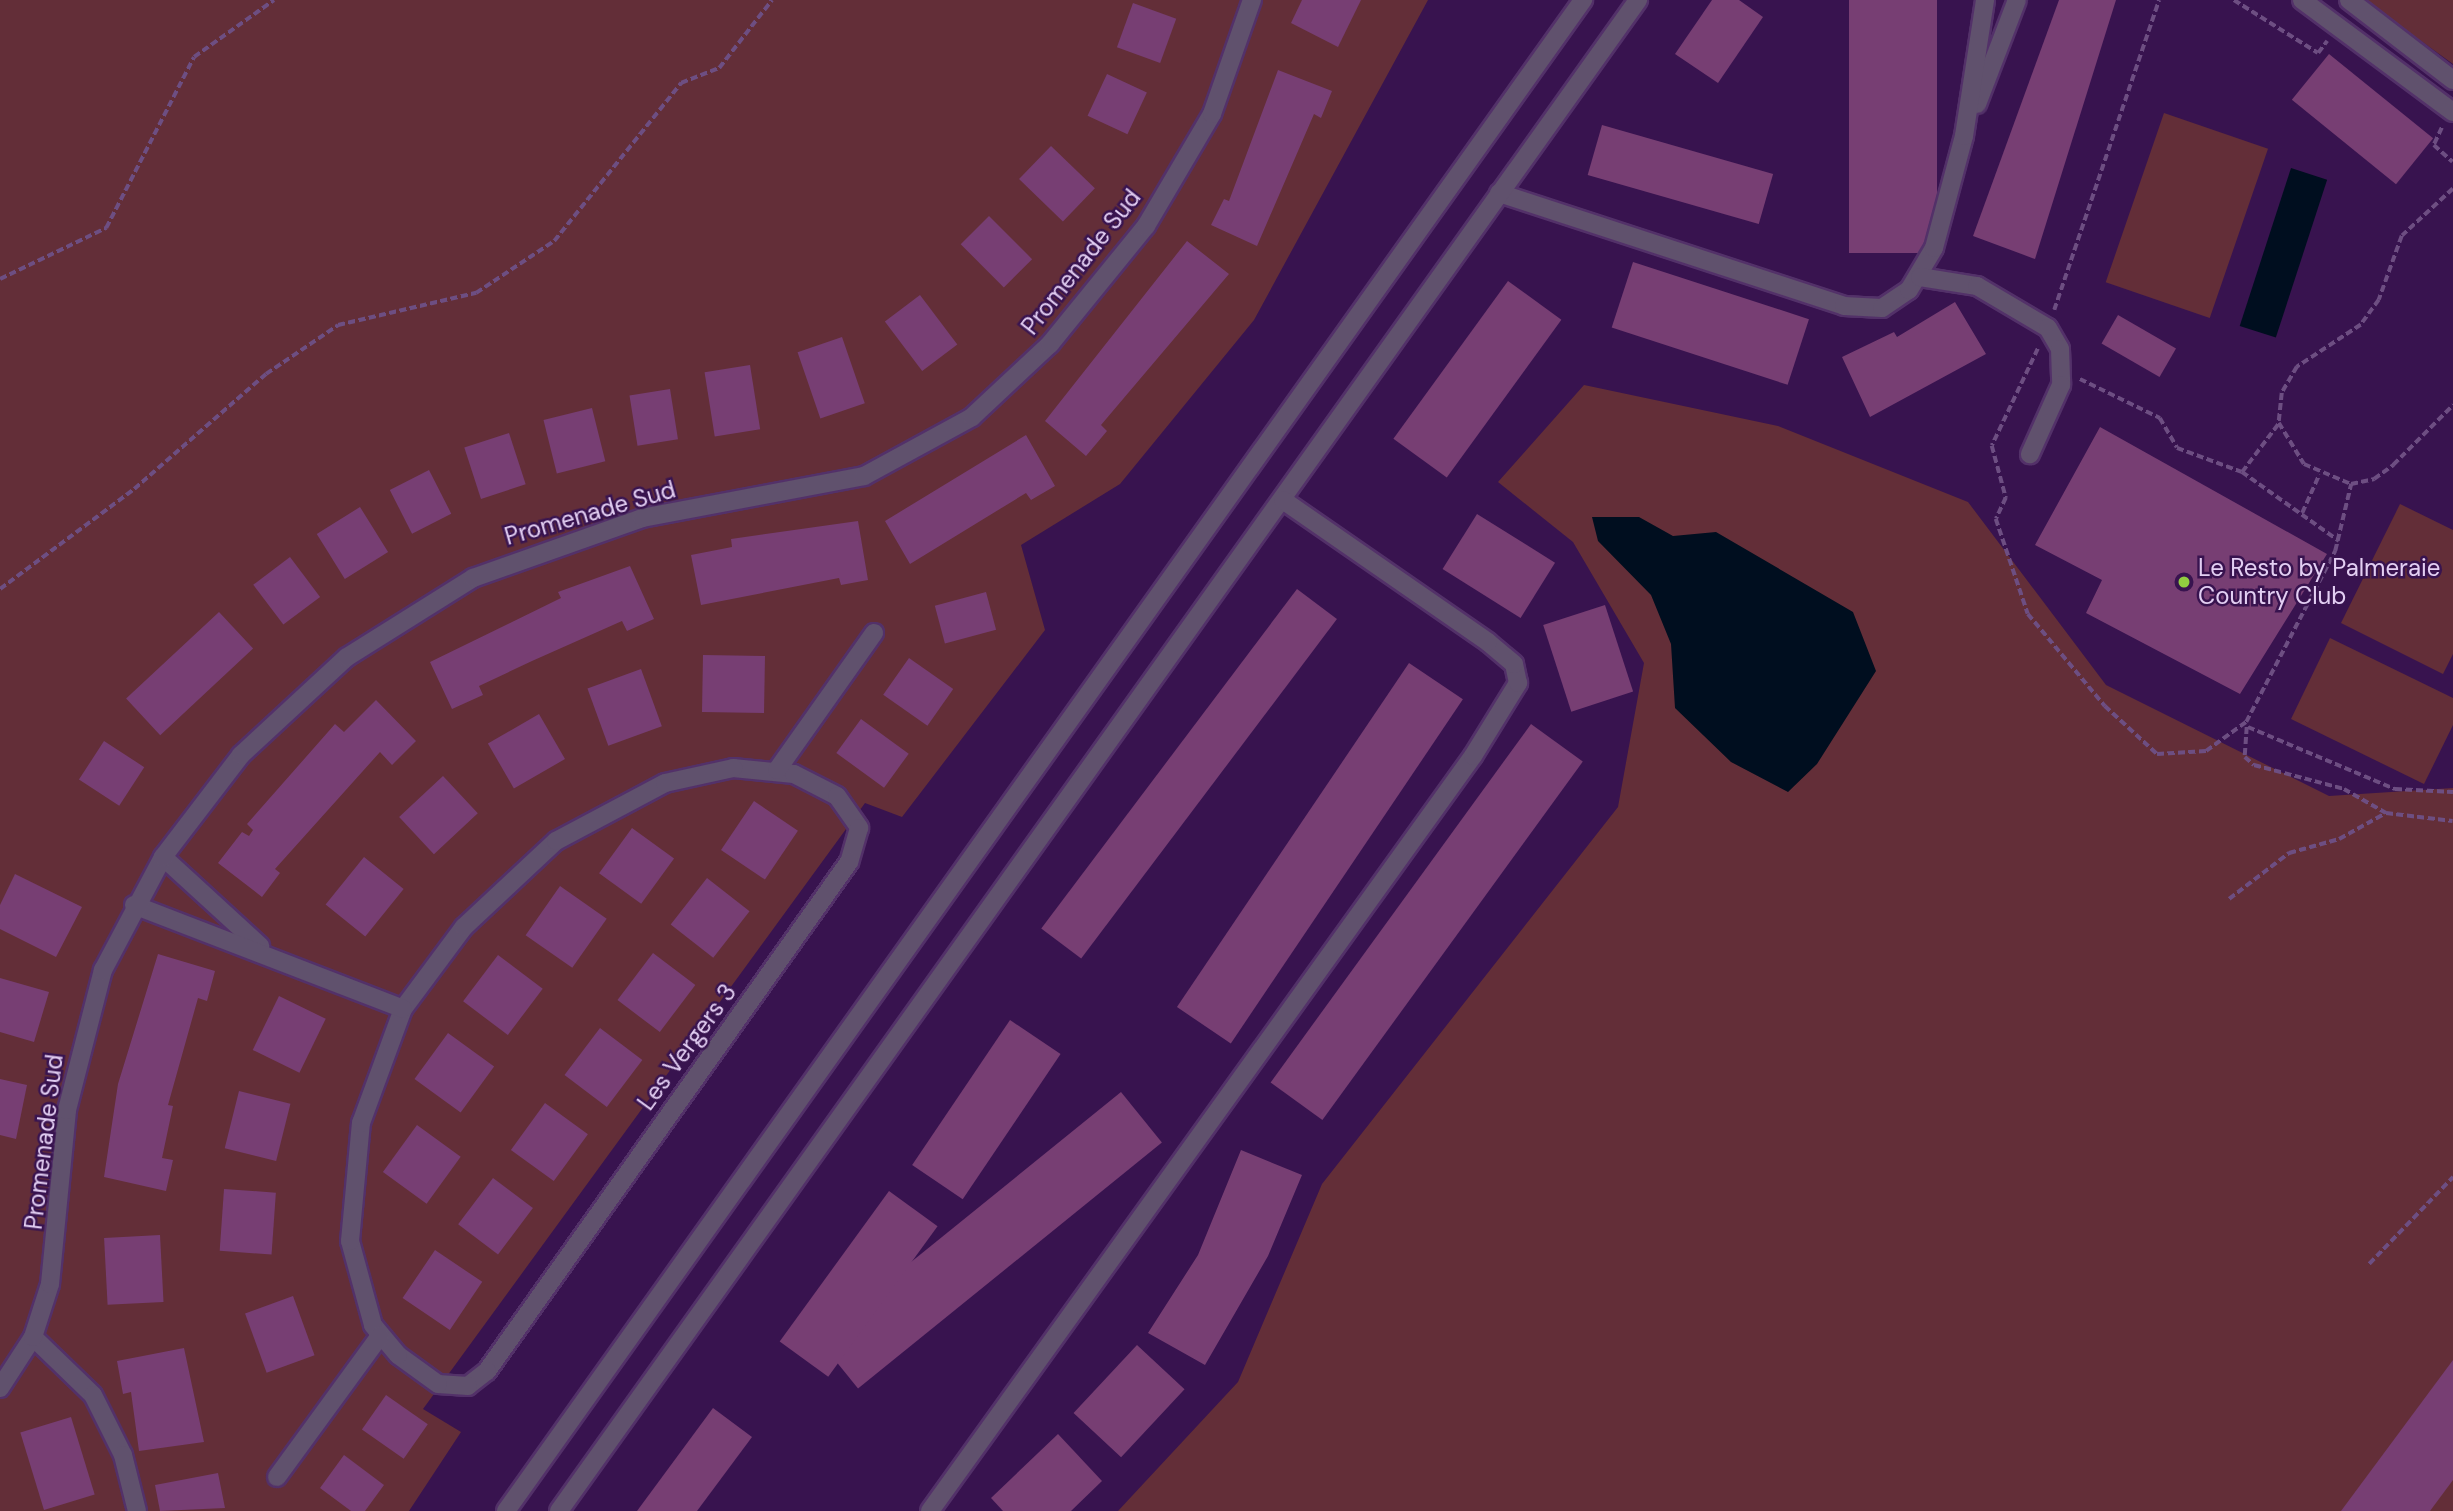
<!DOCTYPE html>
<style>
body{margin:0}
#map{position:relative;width:2453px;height:1511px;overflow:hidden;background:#38134f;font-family:"DM Sans",sans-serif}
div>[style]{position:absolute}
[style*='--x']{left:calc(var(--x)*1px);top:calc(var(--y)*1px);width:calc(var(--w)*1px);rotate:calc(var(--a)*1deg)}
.green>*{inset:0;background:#632e38;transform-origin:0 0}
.water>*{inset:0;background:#000e1f;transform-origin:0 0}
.building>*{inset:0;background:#773e73;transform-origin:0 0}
.path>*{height:3.5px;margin-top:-1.75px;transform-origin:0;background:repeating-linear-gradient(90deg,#6d4e82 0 7px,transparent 0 10.5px)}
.roads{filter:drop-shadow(2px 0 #533169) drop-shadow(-2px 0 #533169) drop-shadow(0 2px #533169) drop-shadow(0 -2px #533169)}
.minor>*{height:18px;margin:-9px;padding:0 9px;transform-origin:9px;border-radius:9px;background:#60516d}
.dots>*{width:19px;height:19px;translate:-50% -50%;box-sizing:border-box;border:4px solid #38134f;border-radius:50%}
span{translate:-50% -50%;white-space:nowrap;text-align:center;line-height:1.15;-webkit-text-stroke:5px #38134f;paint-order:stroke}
.street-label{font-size:24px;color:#e3cff3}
.poi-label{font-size:24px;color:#e3cff3}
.left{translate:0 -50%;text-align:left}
</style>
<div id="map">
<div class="green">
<div style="clip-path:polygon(0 0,1428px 0,1254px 320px,1120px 484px,1021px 545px,1045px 630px,902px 817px,865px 803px,423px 1409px,461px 1432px,409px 1511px,0 1511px)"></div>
<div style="clip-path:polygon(2364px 0,2453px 0,2453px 64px)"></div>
<div style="left:2164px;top:113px;width:110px;height:179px;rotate:19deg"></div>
<div style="clip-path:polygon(1584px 385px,1778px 426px,1968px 502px,2106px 685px,2329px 796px,2453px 788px,2453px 1511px,1118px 1511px,1238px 1382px,1322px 1184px,1618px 807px,1644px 663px,1573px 542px,1498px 482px)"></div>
<div style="clip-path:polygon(2400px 504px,2453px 530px,2453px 654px,2443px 674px,2341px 623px)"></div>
<div style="clip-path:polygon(2330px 638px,2453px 698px,2453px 725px,2424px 784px,2291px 719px)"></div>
</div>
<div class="water">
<div style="left:2291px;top:168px;width:38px;height:166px;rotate:18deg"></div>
<div style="clip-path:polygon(1592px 517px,1639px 517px,1673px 536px,1716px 532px,1853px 612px,1876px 671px,1817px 764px,1788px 792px,1731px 762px,1675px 708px,1671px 644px,1651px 595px,1598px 541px)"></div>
</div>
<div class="building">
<div style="clip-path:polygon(1302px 0,1361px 0,1338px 47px,1291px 23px)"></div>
<div style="clip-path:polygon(1712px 0,1739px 0,1763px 17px,1718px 83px,1675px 54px)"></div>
<div style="left:1849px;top:0;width:88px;height:253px"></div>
<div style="clip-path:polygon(2059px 0,2116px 0,2035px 259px,1973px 236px)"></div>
<div style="left:1133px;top:3px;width:46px;height:47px;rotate:20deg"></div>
<div style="left:2329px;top:54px;width:134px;height:59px;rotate:39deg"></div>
<div style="clip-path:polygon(1278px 70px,1332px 91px,1321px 118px,1314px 114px,1257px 246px,1211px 225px,1224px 199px,1229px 201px)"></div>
<div style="left:1107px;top:74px;width:44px;height:46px;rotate:25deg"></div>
<div style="left:1602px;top:125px;width:178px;height:52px;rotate:16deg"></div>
<div style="left:1051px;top:146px;width:61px;height:46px;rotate:44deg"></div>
<div style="left:989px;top:216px;width:61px;height:40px;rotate:45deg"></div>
<div style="clip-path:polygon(1187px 241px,1229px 274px,1101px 425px,1107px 431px,1086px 456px,1045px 421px)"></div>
<div style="left:1633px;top:262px;width:185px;height:69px;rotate:18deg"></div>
<div style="left:1508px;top:281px;width:66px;height:195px;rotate:36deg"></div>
<div style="left:920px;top:295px;width:62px;height:44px;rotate:53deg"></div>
<div style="clip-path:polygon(1955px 302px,1986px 354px,1870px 417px,1842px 357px,1894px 332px,1897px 337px)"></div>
<div style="left:2118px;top:315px;width:67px;height:33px;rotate:30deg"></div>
<div style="left:842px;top:337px;width:70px;height:47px;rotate:71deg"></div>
<div style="left:750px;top:365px;width:65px;height:46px;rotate:81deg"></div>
<div style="left:670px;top:389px;width:51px;height:41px;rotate:81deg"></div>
<div style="left:592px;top:408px;width:55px;height:50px;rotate:76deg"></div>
<div style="clip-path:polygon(2100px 427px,2327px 554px,2240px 694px,2086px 613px,2102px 580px,2035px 545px)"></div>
<div style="left:509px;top:433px;width:54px;height:47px;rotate:72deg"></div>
<div style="clip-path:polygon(1026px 435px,1055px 486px,1031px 500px,1026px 493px,910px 564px,885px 521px)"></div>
<div style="left:429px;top:470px;width:49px;height:44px;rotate:63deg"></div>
<div style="left:360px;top:507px;width:53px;height:51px;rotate:58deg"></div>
<div style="left:1477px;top:514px;width:92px;height:65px;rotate:32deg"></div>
<div style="clip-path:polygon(858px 521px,868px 580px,841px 585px,839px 578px,701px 605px,691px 555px,732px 547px,731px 539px)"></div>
<div style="left:290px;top:557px;width:50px;height:46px;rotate:53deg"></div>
<div style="clip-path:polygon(630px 566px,654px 619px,627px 631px,622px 621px,532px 661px,479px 686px,483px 695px,452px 709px,430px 662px,561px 598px,558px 592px)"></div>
<div style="left:1297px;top:589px;width:50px;height:425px;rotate:37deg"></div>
<div style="left:986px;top:592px;width:39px;height:53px;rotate:75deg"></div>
<div style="left:1605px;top:605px;width:91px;height:65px;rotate:72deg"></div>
<div style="left:219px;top:612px;width:50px;height:127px;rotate:47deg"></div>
<div style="left:703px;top:655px;width:62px;height:57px;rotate:1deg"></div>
<div style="left:909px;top:658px;width:54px;height:45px;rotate:35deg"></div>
<div style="left:1409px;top:663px;width:65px;height:415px;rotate:34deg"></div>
<div style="left:641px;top:669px;width:61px;height:57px;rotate:70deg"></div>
<div style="clip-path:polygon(376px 700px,416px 741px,392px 765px,380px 752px,275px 869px,280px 873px,262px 897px,218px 863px,242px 832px,249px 836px,253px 830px,247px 824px,335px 724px,344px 732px)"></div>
<div style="left:539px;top:714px;width:52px;height:59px;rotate:60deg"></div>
<div style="left:861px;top:719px;width:59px;height:42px;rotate:36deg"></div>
<div style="left:1531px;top:724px;width:64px;height:443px;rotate:36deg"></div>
<div style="left:104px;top:741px;width:48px;height:46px;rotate:33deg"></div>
<div style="left:443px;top:776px;width:51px;height:60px;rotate:47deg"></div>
<div style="left:754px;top:801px;width:53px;height:59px;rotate:34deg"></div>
<div style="left:632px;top:828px;width:52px;height:56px;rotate:36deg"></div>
<div style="left:364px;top:857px;width:51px;height:61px;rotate:39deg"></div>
<div style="clip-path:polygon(15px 874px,82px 907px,56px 957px,0 929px,0 905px)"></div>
<div style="left:707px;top:878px;width:54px;height:59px;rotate:38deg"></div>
<div style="left:560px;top:886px;width:57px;height:60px;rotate:35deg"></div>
<div style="left:653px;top:953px;width:53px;height:59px;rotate:37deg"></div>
<div style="clip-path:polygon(158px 954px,215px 971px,207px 1001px,198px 998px,168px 1105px,173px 1106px,162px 1158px,173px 1160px,166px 1191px,104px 1177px,118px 1084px)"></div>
<div style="left:498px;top:955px;width:56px;height:58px;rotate:37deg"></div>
<div style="clip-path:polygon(0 978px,49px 992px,34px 1042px,0 1032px)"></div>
<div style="left:279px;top:996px;width:52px;height:60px;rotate:26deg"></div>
<div style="left:1010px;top:1020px;width:61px;height:175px;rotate:34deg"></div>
<div style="left:600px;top:1028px;width:53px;height:59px;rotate:37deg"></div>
<div style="left:448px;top:1033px;width:57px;height:57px;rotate:36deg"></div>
<div style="clip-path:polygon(0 1079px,27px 1085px,16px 1139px,0 1135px)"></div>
<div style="left:239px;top:1091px;width:53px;height:59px;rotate:14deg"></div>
<div style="left:1121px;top:1092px;width:65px;height:391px;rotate:51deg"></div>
<div style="left:545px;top:1103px;width:53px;height:58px;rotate:36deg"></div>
<div style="left:417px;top:1125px;width:54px;height:58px;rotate:36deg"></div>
<div style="clip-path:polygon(1241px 1150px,1302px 1175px,1268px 1256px,1205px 1365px,1148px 1333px,1198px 1255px)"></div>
<div style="left:493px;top:1178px;width:50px;height:58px;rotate:37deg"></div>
<div style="left:224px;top:1189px;width:52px;height:62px;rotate:4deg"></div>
<div style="left:889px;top:1191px;width:60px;height:186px;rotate:36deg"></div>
<div style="left:160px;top:1235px;width:67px;height:56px;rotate:87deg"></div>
<div style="left:435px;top:1250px;width:57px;height:58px;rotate:34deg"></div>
<div style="left:293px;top:1296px;width:63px;height:51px;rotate:70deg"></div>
<div style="left:1137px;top:1345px;width:65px;height:93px;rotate:43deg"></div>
<div style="clip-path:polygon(184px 1348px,204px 1442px,139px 1451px,131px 1392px,123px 1394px,117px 1361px)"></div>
<div style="clip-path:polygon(2453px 1360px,2453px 1480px,2430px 1511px,2341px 1511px)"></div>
<div style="left:386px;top:1395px;width:51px;height:42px;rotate:35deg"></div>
<div style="clip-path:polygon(713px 1408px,752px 1437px,697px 1511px,637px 1511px)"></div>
<div style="left:71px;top:1417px;width:81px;height:53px;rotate:73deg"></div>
<div style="clip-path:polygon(1058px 1434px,1102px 1481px,1071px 1511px,1003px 1511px,991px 1498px)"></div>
<div style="clip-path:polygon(344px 1455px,384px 1485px,365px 1511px,351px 1511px,320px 1488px)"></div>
<div style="clip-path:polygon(218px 1473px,225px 1508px,160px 1511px,155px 1485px)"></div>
</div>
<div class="path">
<div style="--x:2234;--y:0;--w:99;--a:32.2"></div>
<div style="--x:2318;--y:53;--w:15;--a:-53"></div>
<div style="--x:2442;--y:128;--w:19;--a:115"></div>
<div style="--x:2434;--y:145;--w:25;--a:42"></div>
<div style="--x:2453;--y:189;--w:69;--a:137.3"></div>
<div style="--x:2402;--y:236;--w:68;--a:109.8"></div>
<div style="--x:2379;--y:300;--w:31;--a:126"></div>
<div style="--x:2361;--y:325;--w:77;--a:146.7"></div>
<div style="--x:2297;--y:367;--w:30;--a:120"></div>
<div style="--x:2282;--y:393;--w:30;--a:96"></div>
<div style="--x:2279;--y:423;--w:48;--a:58.6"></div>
<div style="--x:2304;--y:464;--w:51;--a:23.1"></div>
<div style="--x:2351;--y:484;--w:24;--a:-12"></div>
<div style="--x:2374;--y:479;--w:24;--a:-36"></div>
<div style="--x:2393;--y:465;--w:85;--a:-45"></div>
<div style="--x:0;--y:279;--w:118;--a:-25.7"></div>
<div style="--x:106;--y:228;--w:192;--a:-62.8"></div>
<div style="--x:194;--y:57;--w:98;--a:-35.5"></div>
<div style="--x:2054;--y:310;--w:327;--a:-71.3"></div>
<div style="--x:2038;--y:349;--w:107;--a:115.4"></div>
<div style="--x:1992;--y:446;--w:54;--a:74.9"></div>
<div style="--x:2006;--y:498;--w:23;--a:115"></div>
<div style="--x:1996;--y:519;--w:100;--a:71.4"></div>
<div style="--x:2028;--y:614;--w:120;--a:50.1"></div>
<div style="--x:2105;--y:706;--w:71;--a:42.7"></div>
<div style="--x:2157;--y:754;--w:49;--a:-3.5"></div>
<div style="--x:2206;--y:751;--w:49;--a:-35.9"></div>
<div style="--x:2246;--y:722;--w:193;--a:-62.5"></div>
<div style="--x:2335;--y:551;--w:69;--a:-76.6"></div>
<div style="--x:2080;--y:379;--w:89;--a:26"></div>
<div style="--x:2160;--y:418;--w:34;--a:60"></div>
<div style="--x:2177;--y:448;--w:69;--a:20.3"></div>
<div style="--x:2242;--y:472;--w:119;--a:35.4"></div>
<div style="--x:2242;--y:472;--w:61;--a:-52.9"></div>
<div style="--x:2302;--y:513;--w:42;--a:-65.9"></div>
<div style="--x:0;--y:589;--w:167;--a:-36.7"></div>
<div style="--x:134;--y:489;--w:175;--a:-41.1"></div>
<div style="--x:266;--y:374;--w:87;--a:-34.2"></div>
<div style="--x:338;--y:325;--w:142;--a:-13.1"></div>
<div style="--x:476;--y:293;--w:94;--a:-33.7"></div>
<div style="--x:554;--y:241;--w:203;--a:-51.2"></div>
<div style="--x:681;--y:83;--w:41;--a:-21.5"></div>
<div style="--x:719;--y:68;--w:86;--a:-52.1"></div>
<div style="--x:2247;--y:727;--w:30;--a:94"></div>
<div style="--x:2245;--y:757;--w:12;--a:42"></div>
<div style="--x:2254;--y:765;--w:93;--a:14.9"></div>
<div style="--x:2344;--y:789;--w:48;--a:29.7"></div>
<div style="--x:2386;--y:813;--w:67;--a:6.8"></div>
<div style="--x:2248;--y:727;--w:160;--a:22.9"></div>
<div style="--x:2395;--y:789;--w:58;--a:3"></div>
<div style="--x:2229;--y:899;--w:76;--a:-37.5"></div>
<div style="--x:2289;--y:853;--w:52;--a:-15.6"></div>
<div style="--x:2339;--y:839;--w:54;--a:-29"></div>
<div style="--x:2369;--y:1264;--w:121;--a:-46"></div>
</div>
<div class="roads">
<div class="minor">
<div style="--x:2302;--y:0;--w:188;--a:36.6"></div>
<div style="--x:2349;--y:0;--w:131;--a:37.6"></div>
<div style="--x:1977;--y:104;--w:111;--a:-69"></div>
<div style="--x:1499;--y:193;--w:363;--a:18.1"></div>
<div style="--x:1844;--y:306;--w:38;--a:3"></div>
<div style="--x:1882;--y:308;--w:32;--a:-34"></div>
<div style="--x:1909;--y:290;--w:49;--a:-59.2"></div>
<div style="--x:1934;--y:248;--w:116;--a:-75"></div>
<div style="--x:1964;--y:136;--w:138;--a:-81.2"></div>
<div style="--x:1920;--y:277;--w:58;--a:9"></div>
<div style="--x:1977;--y:286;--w:82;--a:30.6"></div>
<div style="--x:2048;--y:328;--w:24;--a:60"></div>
<div style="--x:2060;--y:349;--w:36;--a:88"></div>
<div style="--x:2061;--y:385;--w:76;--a:114.2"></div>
<div style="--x:733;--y:768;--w:61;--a:5.6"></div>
<div style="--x:794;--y:774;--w:48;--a:27.1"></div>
<div style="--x:837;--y:796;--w:39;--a:55"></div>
<div style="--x:859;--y:828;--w:35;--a:106"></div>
<div style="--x:849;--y:862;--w:625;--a:125.42"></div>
<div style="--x:487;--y:1371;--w:24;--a:142"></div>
<div style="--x:468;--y:1386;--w:30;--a:-176"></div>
<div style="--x:438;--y:1384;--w:49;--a:-144.1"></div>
<div style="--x:398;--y:1355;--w:39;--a:-130"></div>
<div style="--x:373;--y:1325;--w:87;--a:-105.3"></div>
<div style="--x:350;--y:1241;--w:119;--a:-84.7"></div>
<div style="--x:361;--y:1123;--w:121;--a:-69.8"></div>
<div style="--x:403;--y:1009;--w:102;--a:-53.4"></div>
<div style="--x:464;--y:927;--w:126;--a:-43.1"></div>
<div style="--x:556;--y:841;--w:123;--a:-28"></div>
<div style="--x:665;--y:783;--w:70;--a:-12.4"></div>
<div style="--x:777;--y:770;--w:168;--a:-54.7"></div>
<div style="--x:163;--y:857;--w:132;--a:42.5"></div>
<div style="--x:134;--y:905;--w:288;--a:21.1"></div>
<div style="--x:33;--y:1337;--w:83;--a:44"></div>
<div style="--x:93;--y:1395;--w:67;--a:63.4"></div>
<div style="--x:123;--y:1455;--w:58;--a:76"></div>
<div style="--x:0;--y:1388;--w:61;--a:-57.1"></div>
<div style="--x:33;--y:1337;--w:56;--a:-72.2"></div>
<div style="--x:50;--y:1284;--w:175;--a:-84.4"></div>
<div style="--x:67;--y:1110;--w:145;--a:-75.6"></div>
<div style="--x:103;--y:970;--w:128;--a:-62"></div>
<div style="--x:163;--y:857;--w:128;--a:-52.6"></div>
<div style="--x:241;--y:755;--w:144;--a:-42.8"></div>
<div style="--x:347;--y:657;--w:149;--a:-32.1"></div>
<div style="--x:473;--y:578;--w:179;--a:-19.5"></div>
<div style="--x:642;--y:518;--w:226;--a:-10.7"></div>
<div style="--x:864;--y:476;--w:123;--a:-28.6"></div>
<div style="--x:972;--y:417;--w:107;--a:-43.1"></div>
<div style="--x:1050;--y:344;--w:152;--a:-50.9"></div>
<div style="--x:1146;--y:226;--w:130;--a:-59.5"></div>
<div style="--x:1212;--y:114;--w:121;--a:-70.7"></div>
<div style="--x:277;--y:1477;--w:175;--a:-53.9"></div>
<div style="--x:506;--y:1511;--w:1856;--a:-54.52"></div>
<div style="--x:559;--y:1511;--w:1857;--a:-54.47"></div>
<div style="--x:930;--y:1511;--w:930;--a:-54.28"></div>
<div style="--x:1473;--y:756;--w:86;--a:-58.3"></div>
<div style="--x:1518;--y:683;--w:19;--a:-102"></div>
<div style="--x:1514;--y:664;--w:34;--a:-140"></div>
<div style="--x:1488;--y:642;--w:249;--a:-145.3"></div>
</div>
</div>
<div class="dots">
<div style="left:2184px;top:582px;background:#91cd40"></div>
</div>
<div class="street-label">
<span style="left:1081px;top:262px;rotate:-52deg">Promenade Sud</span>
<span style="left:590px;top:513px;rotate:-16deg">Promenade Sud</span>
<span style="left:687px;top:1047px;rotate:-54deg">Les Vergers 3</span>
<span style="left:44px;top:1142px;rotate:-83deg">Promenade Sud</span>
</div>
<div class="poi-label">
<span class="left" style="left:2198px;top:582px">Le Resto by Palmeraie<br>Country Club</span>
</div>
</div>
